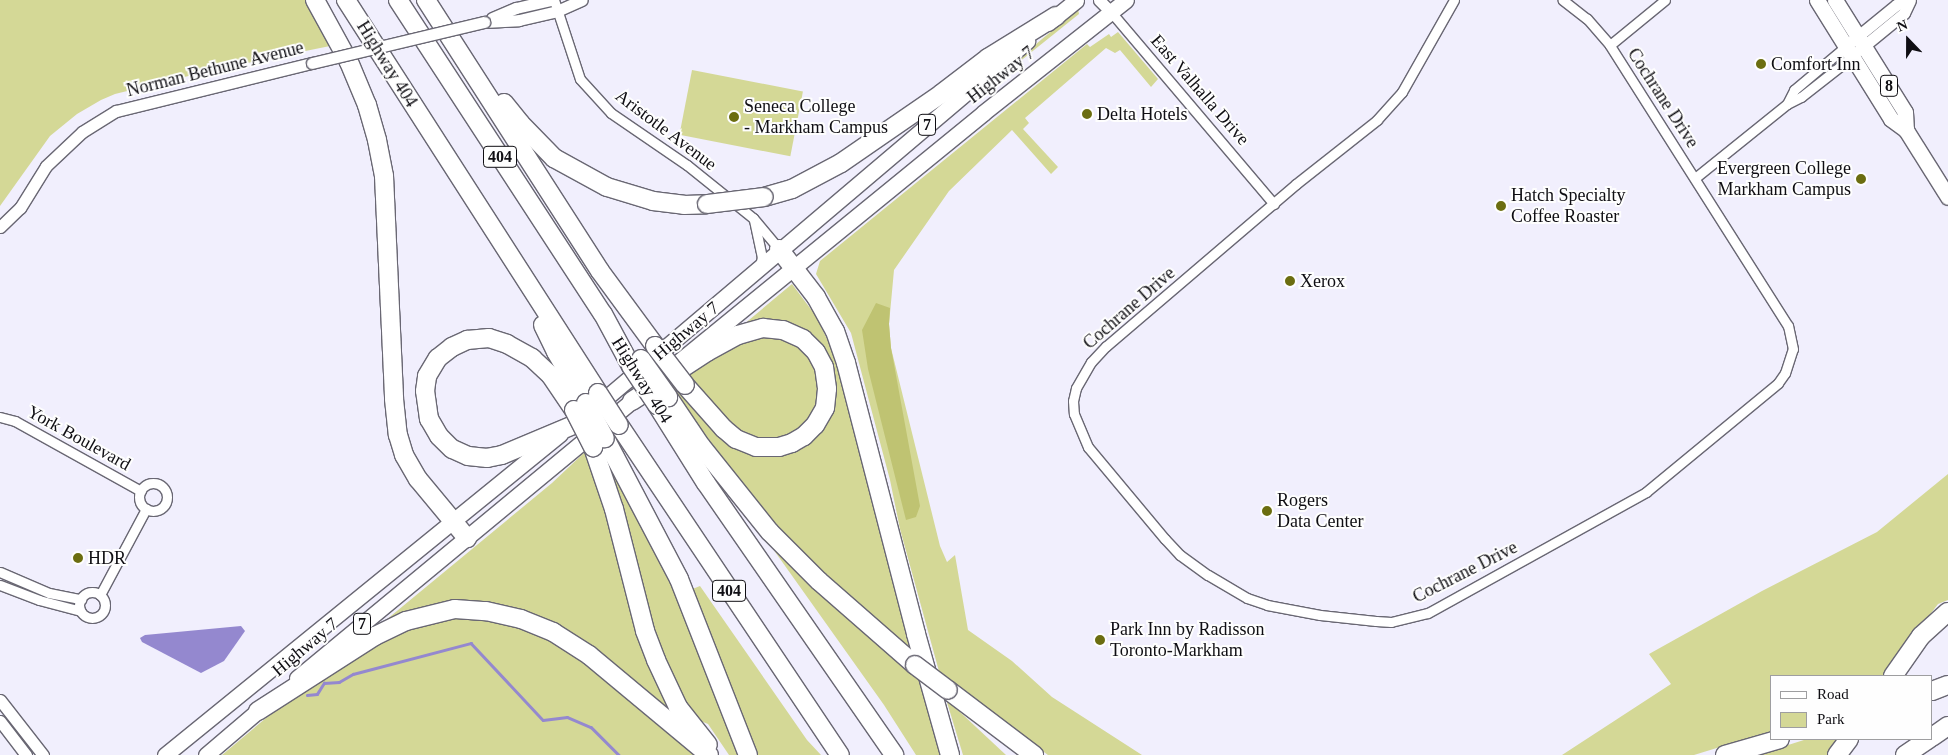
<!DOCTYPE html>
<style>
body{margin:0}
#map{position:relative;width:1948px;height:755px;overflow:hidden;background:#f1effd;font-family:Georgia,serif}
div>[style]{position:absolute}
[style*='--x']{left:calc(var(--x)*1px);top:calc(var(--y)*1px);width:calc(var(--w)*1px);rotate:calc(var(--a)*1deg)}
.green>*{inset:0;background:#d4d896;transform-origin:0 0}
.forest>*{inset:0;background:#bfc372}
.water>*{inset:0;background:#9488cf}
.stream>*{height:2.5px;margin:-1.25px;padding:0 1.25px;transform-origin:1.25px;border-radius:1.25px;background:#9488cf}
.roads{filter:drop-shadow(1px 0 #696773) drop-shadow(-1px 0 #696773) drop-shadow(0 1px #696773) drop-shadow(0 -1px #696773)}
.minor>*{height:9px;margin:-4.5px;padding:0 4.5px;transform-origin:4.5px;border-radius:4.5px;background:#fff}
.minor>.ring{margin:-4.5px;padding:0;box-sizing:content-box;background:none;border:9px solid #fff;border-radius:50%}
.tertiary>*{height:11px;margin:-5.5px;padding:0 5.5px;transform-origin:5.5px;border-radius:5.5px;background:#fff}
.primary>*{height:15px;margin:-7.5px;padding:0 7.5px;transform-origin:7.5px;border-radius:7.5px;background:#fff}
.motorway>*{height:18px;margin:-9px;padding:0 9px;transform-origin:9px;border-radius:9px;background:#fff}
.bridges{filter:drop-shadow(1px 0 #696773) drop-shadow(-1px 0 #696773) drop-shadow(0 1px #696773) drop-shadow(0 -1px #696773)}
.tertiary-bridge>*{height:11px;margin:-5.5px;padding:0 5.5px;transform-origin:5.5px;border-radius:5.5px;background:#fff}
.motorway-bridge>*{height:18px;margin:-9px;padding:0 9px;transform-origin:9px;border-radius:9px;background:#fff}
.dots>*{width:14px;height:14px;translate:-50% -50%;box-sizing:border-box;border:2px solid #fefefe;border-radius:50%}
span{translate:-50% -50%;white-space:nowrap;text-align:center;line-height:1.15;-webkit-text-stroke:4px #fefefe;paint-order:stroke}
.shield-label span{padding:1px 4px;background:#fefefe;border:1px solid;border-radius:4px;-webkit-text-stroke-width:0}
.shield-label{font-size:16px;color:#0f0e13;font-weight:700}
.street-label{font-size:18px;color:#0f0e13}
.poi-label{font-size:18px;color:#0f0e13}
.left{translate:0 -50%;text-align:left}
.right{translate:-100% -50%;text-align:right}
.legend{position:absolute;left:1770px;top:675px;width:162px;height:65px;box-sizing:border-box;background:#fefefe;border:1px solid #9e9ea0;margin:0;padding:6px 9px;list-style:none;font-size:15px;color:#0f0e13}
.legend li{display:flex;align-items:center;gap:10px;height:25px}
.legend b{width:25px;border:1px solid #9e9ea0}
.north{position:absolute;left:1883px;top:15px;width:50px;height:50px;-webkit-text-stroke:4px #fefefe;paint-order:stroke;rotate:338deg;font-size:14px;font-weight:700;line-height:20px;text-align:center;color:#0f0e13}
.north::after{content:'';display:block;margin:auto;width:18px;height:22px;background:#0f0e13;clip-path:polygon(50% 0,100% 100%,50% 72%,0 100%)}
</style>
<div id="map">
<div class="green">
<div style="clip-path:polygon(0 0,305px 0,330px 46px,213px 70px,115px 94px,101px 100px,77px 114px,50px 136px,0 206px)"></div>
<div style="clip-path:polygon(1078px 9px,1079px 14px,1003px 75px,1000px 74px)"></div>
<div style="clip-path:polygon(1118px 32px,1158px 79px,1151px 87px,1120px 50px,1115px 53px,1106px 48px,1025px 118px,1029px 123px,1023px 129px,1058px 167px,1051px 174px,1012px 130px,949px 191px,894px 270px,889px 324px,891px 348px,940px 546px,947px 562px,955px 555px,968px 630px,1012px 661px,1052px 697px,1142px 755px,1048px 755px,940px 675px,900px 529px,890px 480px,851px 333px,816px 274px,820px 261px,1087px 44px,1090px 47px,1109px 34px,1111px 37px)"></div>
<div style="left:692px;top:70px;width:113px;height:66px;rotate:11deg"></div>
<div style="clip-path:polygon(792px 284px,816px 316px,829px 343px,851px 411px,911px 651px,882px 624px,864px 613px,792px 546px,737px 478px,667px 382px,673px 376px,697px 406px,771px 453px,828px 411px,818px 347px,743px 325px)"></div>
<div style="clip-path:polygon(763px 333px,795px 340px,815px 360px,822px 392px,813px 418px,789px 438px,751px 439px,726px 421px,683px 372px,703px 357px)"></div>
<div style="clip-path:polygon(587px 450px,677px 713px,671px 719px,523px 613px,386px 620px,552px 483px)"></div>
<div style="clip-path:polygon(610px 466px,659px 557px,679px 601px,738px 755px,729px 755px,708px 724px,691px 717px,651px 637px,605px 468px)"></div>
<div style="clip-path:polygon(1948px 474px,1948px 600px,1938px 604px,1883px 676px,1772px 676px,1772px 731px,1694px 755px,1562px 755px,1671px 684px,1649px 654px,1762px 591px,1877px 532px)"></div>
<div style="clip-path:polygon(758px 528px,833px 606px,918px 676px,943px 755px,916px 755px,884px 705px)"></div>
<div style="clip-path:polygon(700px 586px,807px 740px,821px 755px,754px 755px,690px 590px)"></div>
<div style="clip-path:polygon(472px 616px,534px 630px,585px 662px,697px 755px,222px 755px,266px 718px,307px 687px,407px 627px,443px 618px)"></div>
<div style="clip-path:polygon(946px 699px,1006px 755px,963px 755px)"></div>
<div style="clip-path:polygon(1807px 739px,1841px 739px,1829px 755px,1757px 755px)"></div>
</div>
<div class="forest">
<div style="clip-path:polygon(876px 303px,890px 308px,889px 324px,891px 348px,920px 506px,916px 517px,906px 520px,868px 369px,862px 330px)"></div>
</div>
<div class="water">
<div style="clip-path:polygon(241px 626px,245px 631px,224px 661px,201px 673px,142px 642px,140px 638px,145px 635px)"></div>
</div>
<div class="stream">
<div style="--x:307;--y:695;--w:10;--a:-6"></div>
<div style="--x:317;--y:694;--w:13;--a:-58"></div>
<div style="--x:324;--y:683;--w:15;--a:-4"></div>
<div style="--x:339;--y:682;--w:16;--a:-30"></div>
<div style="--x:353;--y:674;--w:122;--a:-14.7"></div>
<div style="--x:471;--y:643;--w:105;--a:46.9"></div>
<div style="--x:543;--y:720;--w:24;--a:-7"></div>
<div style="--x:567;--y:717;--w:26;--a:23"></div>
<div style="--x:591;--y:727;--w:40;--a:45"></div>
</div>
<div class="roads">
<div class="minor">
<div style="--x:554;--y:0;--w:83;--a:71.8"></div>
<div style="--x:580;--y:79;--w:46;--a:47.6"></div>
<div style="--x:611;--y:113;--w:92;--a:34.4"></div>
<div style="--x:687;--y:165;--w:85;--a:38.8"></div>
<div style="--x:753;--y:218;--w:40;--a:50"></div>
<div style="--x:1454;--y:0;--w:106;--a:119.5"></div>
<div style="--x:1402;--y:92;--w:38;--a:132"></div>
<div style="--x:1377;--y:120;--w:103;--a:141.7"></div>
<div style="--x:1296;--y:184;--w:250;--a:139.5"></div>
<div style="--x:1106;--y:346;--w:22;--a:133"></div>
<div style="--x:1091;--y:362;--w:30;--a:120"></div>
<div style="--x:1076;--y:388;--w:13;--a:103"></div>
<div style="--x:1073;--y:401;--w:13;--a:86"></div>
<div style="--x:1074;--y:414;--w:36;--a:67"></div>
<div style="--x:1088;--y:447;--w:120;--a:50.1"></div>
<div style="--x:1165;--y:539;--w:22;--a:47"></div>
<div style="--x:1180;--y:555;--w:34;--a:36"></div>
<div style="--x:1208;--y:575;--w:45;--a:30.5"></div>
<div style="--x:1247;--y:598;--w:21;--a:19"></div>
<div style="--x:1267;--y:605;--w:54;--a:10.7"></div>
<div style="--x:1320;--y:615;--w:56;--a:6.1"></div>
<div style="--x:1376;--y:621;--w:15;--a:4"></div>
<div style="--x:1391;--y:622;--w:38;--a:-14"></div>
<div style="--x:1428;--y:613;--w:249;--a:-29"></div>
<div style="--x:1646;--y:492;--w:171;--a:-39.5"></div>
<div style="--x:1778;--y:383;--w:12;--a:-55"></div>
<div style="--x:1785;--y:373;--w:25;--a:-72"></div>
<div style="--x:1793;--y:349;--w:24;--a:-102"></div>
<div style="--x:1788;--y:326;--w:333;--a:-122.4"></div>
<div style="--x:1610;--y:45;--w:35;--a:-131"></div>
<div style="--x:1587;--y:19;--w:31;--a:-142"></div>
<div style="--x:1111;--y:12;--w:252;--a:49.7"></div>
<div style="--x:1610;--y:45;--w:71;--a:-39.3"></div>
<div style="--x:1787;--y:104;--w:16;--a:-63"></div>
<div style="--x:1794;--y:90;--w:67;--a:-40.1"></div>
<div style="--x:1695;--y:178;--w:118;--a:-38.8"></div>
<div style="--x:1787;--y:104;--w:16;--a:-27"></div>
<div style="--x:1801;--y:97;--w:65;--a:-38.1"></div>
<div style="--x:754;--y:220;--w:38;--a:78"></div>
<div style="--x:762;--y:257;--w:9;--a:103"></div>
<div style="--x:0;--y:417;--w:16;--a:15"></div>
<div style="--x:15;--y:421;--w:144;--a:29.1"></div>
<div class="ring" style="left:139px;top:483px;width:19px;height:19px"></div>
<div style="--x:0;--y:572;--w:53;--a:23.2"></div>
<div style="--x:49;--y:593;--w:33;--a:11"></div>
<div style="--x:0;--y:585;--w:42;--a:21"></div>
<div style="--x:39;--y:600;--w:43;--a:14.7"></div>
<div class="ring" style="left:79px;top:592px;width:17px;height:17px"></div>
<div style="--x:100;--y:595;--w:98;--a:-61.9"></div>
</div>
<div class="tertiary">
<div style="--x:1099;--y:0;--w:17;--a:45"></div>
<div style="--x:492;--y:18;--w:26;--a:-23"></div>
<div style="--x:516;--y:8;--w:35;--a:-13"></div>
<div style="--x:484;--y:22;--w:35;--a:-3"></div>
<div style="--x:519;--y:20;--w:39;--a:-13"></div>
<div style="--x:557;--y:11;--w:27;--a:-24"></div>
<div style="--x:1852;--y:41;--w:57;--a:-39.3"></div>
<div style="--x:1896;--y:5;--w:13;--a:-23"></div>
<div style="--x:1859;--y:50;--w:58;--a:-39.4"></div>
<div style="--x:1904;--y:13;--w:14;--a:-65"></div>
<div style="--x:0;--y:227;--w:28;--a:-44"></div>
<div style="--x:20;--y:208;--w:49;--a:-58.2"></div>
<div style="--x:46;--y:166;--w:50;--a:-43.4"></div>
<div style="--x:82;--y:132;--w:40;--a:-32"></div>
<div style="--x:116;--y:111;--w:202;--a:-13.8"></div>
<div style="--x:0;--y:700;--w:70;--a:52"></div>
<div style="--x:0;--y:721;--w:43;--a:52.6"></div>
</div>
<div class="primary">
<div style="--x:1817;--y:0;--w:140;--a:58.1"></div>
<div style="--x:1891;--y:119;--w:19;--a:36"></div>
<div style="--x:1906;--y:130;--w:79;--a:57.9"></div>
<div style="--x:1835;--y:0;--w:132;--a:58"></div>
<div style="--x:1905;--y:112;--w:18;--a:87"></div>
<div style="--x:1048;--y:23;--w:36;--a:-39"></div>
<div style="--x:672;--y:367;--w:402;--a:-39.2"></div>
<div style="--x:983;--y:113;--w:182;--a:-38.3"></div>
<div style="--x:594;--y:408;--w:568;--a:-40.28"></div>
<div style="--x:297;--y:678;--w:447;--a:-39.6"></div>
<div style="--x:165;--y:755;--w:509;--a:-39.1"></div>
<div style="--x:206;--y:755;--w:79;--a:-40.4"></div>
</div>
<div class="motorway">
<div style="--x:315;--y:0;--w:71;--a:61.3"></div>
<div style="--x:349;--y:62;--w:47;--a:67.3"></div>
<div style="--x:367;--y:105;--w:36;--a:74"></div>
<div style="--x:377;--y:140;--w:37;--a:79"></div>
<div style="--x:384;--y:176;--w:223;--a:87.4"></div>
<div style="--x:394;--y:399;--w:36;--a:84"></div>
<div style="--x:398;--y:435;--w:21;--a:73"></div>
<div style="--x:404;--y:455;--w:28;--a:60"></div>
<div style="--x:418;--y:479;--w:77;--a:50.3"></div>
<div style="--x:346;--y:0;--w:467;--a:57.3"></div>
<div style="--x:398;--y:0;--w:375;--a:56.9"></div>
<div style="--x:603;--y:314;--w:59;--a:61.7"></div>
<div style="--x:426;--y:0;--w:322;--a:57.3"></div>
<div style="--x:600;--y:271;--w:93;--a:53.7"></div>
<div style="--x:504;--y:103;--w:26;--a:51"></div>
<div style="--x:520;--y:123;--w:49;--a:45.8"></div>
<div style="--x:554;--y:158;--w:60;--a:28.7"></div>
<div style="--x:607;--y:187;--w:48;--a:16.9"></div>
<div style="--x:653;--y:201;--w:31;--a:7"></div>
<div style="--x:684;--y:205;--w:23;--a:-2"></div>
<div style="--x:764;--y:197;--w:29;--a:-16"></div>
<div style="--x:792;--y:189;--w:55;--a:-28"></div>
<div style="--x:841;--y:163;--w:121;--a:-34.6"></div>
<div style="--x:941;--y:94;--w:59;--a:-37.5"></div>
<div style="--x:988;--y:58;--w:80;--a:-31.7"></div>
<div style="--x:779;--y:249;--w:61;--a:52.4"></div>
<div style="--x:816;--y:297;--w:39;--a:61"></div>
<div style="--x:835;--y:331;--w:34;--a:71"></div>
<div style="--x:846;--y:363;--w:280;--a:75.5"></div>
<div style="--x:916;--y:634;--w:126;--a:74.3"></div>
<div style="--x:543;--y:325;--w:30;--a:64"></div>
<div style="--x:556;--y:352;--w:59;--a:59.5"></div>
<div style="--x:668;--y:397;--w:59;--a:56"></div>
<div style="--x:701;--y:446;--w:110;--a:51.3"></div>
<div style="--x:770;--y:532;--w:69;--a:45"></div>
<div style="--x:819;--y:581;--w:128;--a:41.2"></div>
<div style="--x:632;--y:401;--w:90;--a:-33.2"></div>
<div style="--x:707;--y:352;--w:35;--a:-29"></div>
<div style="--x:738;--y:335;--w:26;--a:-16"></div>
<div style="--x:763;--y:328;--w:20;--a:6"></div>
<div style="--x:783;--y:330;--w:22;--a:24"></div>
<div style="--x:803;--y:339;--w:18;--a:45"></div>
<div style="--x:816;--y:352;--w:17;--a:62"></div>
<div style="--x:824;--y:367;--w:22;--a:82"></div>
<div style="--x:827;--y:389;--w:19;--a:96"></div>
<div style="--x:825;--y:408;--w:20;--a:120"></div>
<div style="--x:815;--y:425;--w:16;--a:135"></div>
<div style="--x:804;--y:436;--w:14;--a:150"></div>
<div style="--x:792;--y:443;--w:14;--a:163"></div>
<div style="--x:779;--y:447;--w:23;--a:180"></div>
<div style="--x:756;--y:447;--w:22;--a:-158"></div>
<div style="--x:736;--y:439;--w:16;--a:-140"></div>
<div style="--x:724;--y:429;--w:59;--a:-131.6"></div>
<div style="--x:657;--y:405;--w:92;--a:57.9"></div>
<div style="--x:706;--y:483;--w:331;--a:55.3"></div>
<div style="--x:619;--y:425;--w:397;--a:56.2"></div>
<div style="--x:571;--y:426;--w:75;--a:157.2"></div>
<div style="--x:502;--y:455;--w:15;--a:169"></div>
<div style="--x:487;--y:458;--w:19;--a:-174"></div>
<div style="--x:468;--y:456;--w:17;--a:-156"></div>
<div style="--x:452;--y:449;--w:18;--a:-135"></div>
<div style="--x:439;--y:436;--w:20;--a:-120"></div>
<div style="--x:429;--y:419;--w:28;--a:-98"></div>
<div style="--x:425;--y:391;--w:15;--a:-82"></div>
<div style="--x:427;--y:376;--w:21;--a:-59"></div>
<div style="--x:438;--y:358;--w:18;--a:-38"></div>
<div style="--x:452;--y:347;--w:17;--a:-25"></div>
<div style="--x:467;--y:340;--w:22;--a:-5"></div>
<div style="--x:489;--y:338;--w:19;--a:18"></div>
<div style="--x:507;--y:344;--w:29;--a:29"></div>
<div style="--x:532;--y:358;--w:26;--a:43"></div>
<div style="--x:551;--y:376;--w:41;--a:55.9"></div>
<div style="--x:605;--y:438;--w:159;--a:62.3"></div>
<div style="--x:679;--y:579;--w:189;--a:68.6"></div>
<div style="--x:593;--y:447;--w:65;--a:71.3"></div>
<div style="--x:614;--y:509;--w:126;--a:75.7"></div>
<div style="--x:645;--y:631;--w:31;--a:69"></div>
<div style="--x:656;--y:660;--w:52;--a:64.9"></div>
<div style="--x:678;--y:707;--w:48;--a:51.7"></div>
<div style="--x:1893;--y:676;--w:49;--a:-55"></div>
<div style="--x:1921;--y:636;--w:36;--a:-42"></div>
<div style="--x:948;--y:690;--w:108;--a:37.1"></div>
<div style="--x:1932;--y:691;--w:17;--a:-21"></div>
<div style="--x:258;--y:711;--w:139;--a:-32.7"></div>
<div style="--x:375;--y:636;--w:34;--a:-26"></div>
<div style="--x:406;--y:621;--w:50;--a:-13.8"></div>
<div style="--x:455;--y:609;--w:31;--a:4"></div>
<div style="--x:486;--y:611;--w:36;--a:13"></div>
<div style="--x:521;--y:619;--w:35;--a:22"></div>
<div style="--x:553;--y:632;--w:43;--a:32.6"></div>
<div style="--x:589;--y:655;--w:156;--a:39.8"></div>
<div style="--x:1932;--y:737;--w:19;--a:-35"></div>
<div style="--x:1725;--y:755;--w:57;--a:-16.2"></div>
<div style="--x:1837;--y:755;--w:20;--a:-53"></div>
<div style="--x:1905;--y:755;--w:29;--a:-34"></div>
</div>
</div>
<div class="bridges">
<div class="tertiary-bridge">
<div style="--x:312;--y:63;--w:177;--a:-13.4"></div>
</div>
<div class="motorway-bridge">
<div style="--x:707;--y:204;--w:57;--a:-7"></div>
<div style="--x:655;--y:346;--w:49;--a:52.4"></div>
<div style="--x:641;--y:359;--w:47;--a:54.6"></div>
<div style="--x:631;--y:366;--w:47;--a:56.3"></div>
<div style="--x:598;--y:393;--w:38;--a:57"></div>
<div style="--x:586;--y:403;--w:40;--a:62"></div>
<div style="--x:574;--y:410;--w:42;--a:62.8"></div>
<div style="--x:915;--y:665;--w:41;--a:37.1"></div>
</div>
</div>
<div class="dots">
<div style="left:1761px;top:64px;background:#6b6d10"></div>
<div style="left:1087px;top:114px;background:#6b6d10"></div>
<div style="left:734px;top:117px;background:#6b6d10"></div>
<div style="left:1861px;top:179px;background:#6b6d10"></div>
<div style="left:1501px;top:206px;background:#6b6d10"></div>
<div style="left:1290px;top:281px;background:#6b6d10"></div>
<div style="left:1267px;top:511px;background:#6b6d10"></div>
<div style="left:78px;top:558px;background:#6b6d10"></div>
<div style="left:1100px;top:640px;background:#6b6d10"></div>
</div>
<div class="shield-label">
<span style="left:1889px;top:86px">8</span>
<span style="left:927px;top:125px">7</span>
<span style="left:500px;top:157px">404</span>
<span style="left:729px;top:591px">404</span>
<span style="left:362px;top:624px">7</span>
</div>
<div class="street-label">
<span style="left:387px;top:64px;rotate:58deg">Highway 404</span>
<span style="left:215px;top:69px;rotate:-14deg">Norman Bethune Avenue</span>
<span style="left:1001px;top:75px;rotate:-38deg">Highway 7</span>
<span style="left:1200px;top:90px;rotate:49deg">East Valhalla Drive</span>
<span style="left:1663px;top:98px;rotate:57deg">Cochrane Drive</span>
<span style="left:666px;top:130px;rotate:37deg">Aristotle Avenue</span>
<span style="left:1129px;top:308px;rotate:-41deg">Cochrane Drive</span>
<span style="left:686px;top:331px;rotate:-40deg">Highway 7</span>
<span style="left:642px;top:380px;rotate:58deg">Highway 404</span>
<span style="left:79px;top:438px;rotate:29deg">York Boulevard</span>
<span style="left:1465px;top:572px;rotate:-27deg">Cochrane Drive</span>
<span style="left:305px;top:647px;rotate:-40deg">Highway 7</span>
</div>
<div class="poi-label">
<span class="left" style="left:1771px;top:64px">Comfort Inn</span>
<span class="left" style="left:744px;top:117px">Seneca College<br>- Markham Campus</span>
<span class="left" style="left:1097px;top:114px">Delta Hotels</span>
<span class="right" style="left:1851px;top:179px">Evergreen College<br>Markham Campus</span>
<span class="left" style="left:1511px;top:206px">Hatch Specialty<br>Coffee Roaster</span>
<span class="left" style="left:1300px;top:281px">Xerox</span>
<span class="left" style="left:1277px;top:511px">Rogers<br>Data Center</span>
<span class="left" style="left:88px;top:558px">HDR</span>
<span class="left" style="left:1110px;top:640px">Park Inn by Radisson<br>Toronto-Markham</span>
</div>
<ul class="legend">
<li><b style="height:6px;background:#fff"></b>Road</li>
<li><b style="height:14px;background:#d4d896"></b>Park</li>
</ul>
<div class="north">N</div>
</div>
